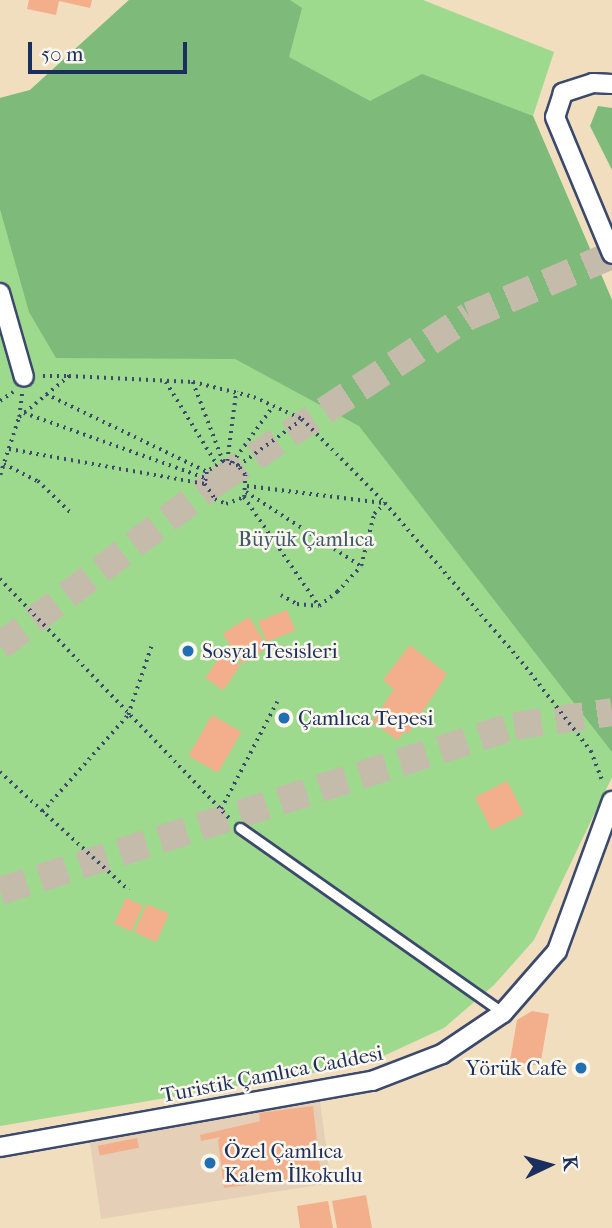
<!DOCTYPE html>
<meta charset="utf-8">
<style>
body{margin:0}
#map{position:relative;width:612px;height:1228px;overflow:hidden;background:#f0debe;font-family:"IM FELL French Canon",serif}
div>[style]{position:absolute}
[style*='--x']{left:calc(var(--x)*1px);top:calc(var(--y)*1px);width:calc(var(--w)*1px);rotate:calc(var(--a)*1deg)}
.built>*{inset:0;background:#e5d0b7}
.green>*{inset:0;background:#9dda8e}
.forest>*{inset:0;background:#7eba79}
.building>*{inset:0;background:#f3af8c;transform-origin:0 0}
.primary-tunnel>*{height:28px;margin-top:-14px;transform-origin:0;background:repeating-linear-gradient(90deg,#c5bbab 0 28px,transparent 0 42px)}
.path>*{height:3.5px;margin-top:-1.75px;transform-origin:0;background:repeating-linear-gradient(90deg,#3b496c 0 2px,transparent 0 7px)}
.roads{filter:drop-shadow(2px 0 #3b496c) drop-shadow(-2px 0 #3b496c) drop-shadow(0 2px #3b496c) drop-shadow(0 -2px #3b496c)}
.lane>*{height:9px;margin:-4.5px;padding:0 4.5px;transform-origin:4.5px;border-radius:4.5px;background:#fff}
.street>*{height:18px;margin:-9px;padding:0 9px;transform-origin:9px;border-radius:9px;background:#fff}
.dots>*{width:19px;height:19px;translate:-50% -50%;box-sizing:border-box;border:4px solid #fbf7ec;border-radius:50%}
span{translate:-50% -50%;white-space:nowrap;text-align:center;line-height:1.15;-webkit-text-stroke:5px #fbf7ec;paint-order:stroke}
.park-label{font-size:21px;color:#3c5a6a}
.poi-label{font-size:21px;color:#1b2f5e}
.left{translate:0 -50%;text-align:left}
.right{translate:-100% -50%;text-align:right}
.street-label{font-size:21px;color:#1b2f5e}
.north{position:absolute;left:514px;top:1130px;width:70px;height:70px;-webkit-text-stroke:5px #fbf7ec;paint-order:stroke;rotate:85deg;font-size:19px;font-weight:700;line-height:28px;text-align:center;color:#1b2f5e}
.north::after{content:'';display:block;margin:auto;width:24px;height:32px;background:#1b2f5e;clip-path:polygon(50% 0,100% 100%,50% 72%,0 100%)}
.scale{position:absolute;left:28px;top:42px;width:159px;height:32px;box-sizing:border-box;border:4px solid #1b2f5e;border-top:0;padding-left:9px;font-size:21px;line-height:24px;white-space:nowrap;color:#1b2f5e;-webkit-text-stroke:5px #fbf7ec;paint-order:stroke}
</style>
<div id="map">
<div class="built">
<div style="clip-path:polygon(320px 1101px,331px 1183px,101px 1219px,90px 1143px,183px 1122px)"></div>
</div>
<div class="green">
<div style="clip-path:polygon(129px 0,423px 0,554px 52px,533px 116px,612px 300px,612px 777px,534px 940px,494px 985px,444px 1028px,366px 1064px,0 1126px,0 98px,30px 90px)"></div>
</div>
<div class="forest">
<div style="clip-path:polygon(129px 0,290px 0,302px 8px,289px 57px,370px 101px,422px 74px,533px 116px,612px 300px,612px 752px,359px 426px,235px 359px,56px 358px,29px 312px,0 209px,0 98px,30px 90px)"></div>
<div style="clip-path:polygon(598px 106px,612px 108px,612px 170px,590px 126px)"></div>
</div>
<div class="building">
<div style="clip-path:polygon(29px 0,92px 0,90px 8px,59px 1px,56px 15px,27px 9px)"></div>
<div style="left:287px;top:610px;width:22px;height:31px;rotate:68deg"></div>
<div style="left:249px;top:617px;width:36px;height:31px;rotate:58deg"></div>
<div style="clip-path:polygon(410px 645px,447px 674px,408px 734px,404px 732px,398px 740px,372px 722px,394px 689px,383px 680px)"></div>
<div style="left:222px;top:653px;width:22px;height:30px;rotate:34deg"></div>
<div style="left:212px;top:715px;width:34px;height:47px;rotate:30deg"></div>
<div style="left:507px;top:781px;width:37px;height:36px;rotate:63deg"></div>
<div style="left:126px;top:898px;width:19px;height:28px;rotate:25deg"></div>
<div style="left:147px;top:904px;width:24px;height:31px;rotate:24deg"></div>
<div style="clip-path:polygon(532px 1011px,549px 1014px,540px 1066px,510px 1061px,517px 1020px)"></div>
<div style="clip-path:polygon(313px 1106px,321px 1176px,224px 1188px,218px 1140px,221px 1137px,201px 1141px,200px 1135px,260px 1121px,259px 1113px)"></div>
<div style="left:137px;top:1138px;width:10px;height:40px;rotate:79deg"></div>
<div style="clip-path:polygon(366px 1195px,372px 1228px,337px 1228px,332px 1201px)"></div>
<div style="clip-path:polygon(328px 1201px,333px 1228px,300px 1228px,297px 1206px)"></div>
</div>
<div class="primary-tunnel">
<div style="--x:0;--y:646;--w:275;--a:-37.2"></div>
<div style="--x:219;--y:480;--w:299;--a:-33.3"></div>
<div style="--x:469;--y:316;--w:155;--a:-23.1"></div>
<div style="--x:0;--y:891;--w:540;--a:-17.8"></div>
<div style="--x:514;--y:726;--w:99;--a:-8.1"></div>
</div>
<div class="path">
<div style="--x:43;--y:376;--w:24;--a:0"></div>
<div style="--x:166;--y:382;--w:95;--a:58.3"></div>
<div style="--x:193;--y:382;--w:85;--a:69.2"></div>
<div style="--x:46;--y:394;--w:179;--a:25.8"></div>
<div style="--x:0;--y:401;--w:16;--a:-35"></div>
<div style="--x:24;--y:413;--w:193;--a:19.7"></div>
<div style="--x:19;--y:417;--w:24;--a:-83"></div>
<div style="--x:9;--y:449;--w:199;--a:10.1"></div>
<div style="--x:227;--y:461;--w:70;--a:-82.6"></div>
<div style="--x:232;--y:463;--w:70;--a:-54.3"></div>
<div style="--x:4;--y:464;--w:38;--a:27"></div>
<div style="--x:38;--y:481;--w:45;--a:44.1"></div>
<div style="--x:238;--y:466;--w:78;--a:-36.1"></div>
<div style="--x:0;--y:475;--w:61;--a:-71.9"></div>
<div style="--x:19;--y:417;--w:65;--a:-39.4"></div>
<div style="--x:69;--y:376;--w:124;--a:2.8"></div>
<div style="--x:193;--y:382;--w:63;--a:13.8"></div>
<div style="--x:254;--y:397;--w:53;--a:24.6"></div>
<div style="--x:302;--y:419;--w:118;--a:45.3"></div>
<div style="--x:385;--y:503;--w:210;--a:49.3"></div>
<div style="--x:522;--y:662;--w:113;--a:52.2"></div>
<div style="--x:591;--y:751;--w:34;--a:69"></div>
<div style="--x:247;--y:486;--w:137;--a:7.1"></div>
<div style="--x:246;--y:492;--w:137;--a:32.8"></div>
<div style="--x:244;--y:497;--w:22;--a:-87"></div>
<div style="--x:245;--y:475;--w:11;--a:-128"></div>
<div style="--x:238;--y:466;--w:16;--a:-162"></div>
<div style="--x:223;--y:461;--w:19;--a:145"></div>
<div style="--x:207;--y:472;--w:12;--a:99"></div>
<div style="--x:205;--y:484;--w:18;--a:56"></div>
<div style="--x:215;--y:499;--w:12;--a:24"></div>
<div style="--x:226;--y:504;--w:19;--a:-21"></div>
<div style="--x:244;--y:497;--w:132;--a:55.5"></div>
<div style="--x:0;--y:579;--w:334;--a:46.2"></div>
<div style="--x:281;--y:595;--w:18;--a:29"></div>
<div style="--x:297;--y:604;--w:22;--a:5"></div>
<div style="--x:319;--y:606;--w:23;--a:-38"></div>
<div style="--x:337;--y:592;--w:35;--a:-47"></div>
<div style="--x:361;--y:566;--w:54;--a:-76"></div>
<div style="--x:374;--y:514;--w:16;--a:-45"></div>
<div style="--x:0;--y:772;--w:175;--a:42.5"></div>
<div style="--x:221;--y:809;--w:121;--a:-62.4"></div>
<div style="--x:42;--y:812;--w:130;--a:-48.4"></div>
<div style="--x:128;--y:715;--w:72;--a:-71.3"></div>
</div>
<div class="roads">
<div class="lane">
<div style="--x:240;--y:828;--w:322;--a:35.1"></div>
</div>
<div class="street">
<div style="--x:612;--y:84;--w:19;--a:-177"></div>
<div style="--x:593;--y:83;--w:32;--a:162"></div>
<div style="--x:563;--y:93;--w:25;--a:108"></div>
<div style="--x:555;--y:117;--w:148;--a:67.4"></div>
<div style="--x:0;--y:293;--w:87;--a:74.1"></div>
<div style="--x:0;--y:1147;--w:378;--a:-10.1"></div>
<div style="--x:372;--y:1081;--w:75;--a:-21.1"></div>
<div style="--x:442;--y:1054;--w:73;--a:-33.9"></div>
<div style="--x:503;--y:1013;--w:82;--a:-48.9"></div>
<div style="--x:557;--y:951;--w:160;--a:-69.9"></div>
</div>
</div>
<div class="dots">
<div style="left:188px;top:651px;background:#1f6fb2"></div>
<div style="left:284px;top:718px;background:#1f6fb2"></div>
<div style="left:581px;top:1068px;background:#1f6fb2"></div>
<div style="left:210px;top:1163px;background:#1f6fb2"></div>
</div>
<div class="park-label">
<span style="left:306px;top:539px">Büyük Çamlıca</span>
</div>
<div class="poi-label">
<span class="left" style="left:202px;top:651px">Sosyal Tesisleri</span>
<span class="left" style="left:298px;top:718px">Çamlıca Tepesi</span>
<span class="right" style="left:567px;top:1068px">Yörük Cafe</span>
<span class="left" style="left:224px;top:1163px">Özel Çamlıca<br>Kalem İlkokulu</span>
</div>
<div class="street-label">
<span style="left:272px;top:1074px;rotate:-11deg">Turistik Çamlıca Caddesi</span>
</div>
<div class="north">K</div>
<div class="scale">50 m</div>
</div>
